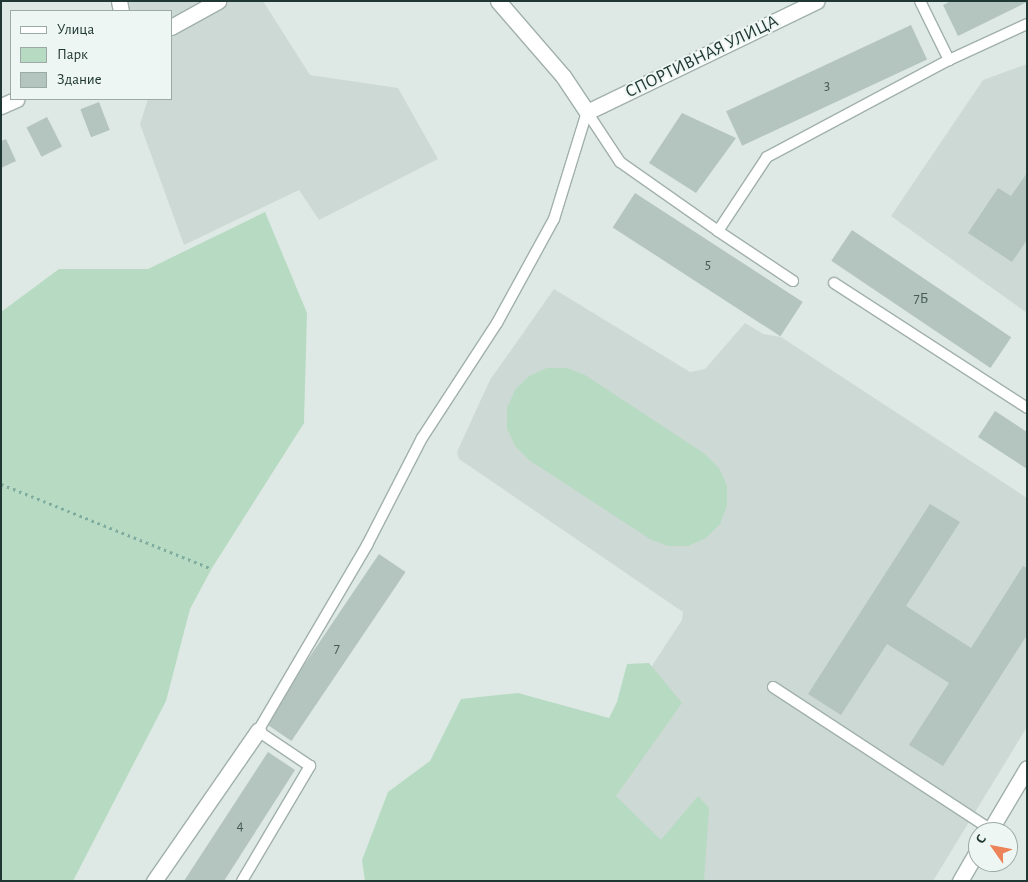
<!DOCTYPE html>
<meta charset="utf-8">
<style>
body{margin:0}
#map{position:relative;width:1028px;height:882px;overflow:hidden;background:#dee9e5;font-family:"Alegreya Sans",sans-serif}
div>[style]{position:absolute}
[style*='--x']{left:calc(var(--x)*1px);top:calc(var(--y)*1px);width:calc(var(--w)*1px);rotate:calc(var(--a)*1deg)}
.built>*{inset:0;background:#cdd9d4}
.green>*{inset:0;background:#b7dac2}
.building>*{inset:0;background:#b4c4be;transform-origin:0 0}
.path>*{height:3px;margin-top:-1.5px;transform-origin:0;background:repeating-linear-gradient(90deg,#80aca0 0 2.5px,transparent 0 6.5px)}
.roads{filter:drop-shadow(1px 0 #a1b0ac) drop-shadow(-1px 0 #a1b0ac) drop-shadow(0 1px #a1b0ac) drop-shadow(0 -1px #a1b0ac)}
.service>*{height:10px;margin:-5px;padding:0 5px;transform-origin:5px;border-radius:5px;background:#fff}
.minor>*{height:15px;margin:-7.5px;padding:0 7.5px;transform-origin:7.5px;border-radius:7.5px;background:#fff}
span{translate:-50% -50%;white-space:nowrap;text-align:center;line-height:1.15;-webkit-text-stroke:4px #eef6f3;paint-order:stroke}
.number-label{font-size:15px;color:#455b56}
.number-label span{-webkit-text-stroke-width:0}
.street-label{font-size:18px;color:#203833}
.frame{position:absolute;inset:0;border:2px solid #203833;pointer-events:none}
.legend{position:absolute;left:10px;top:10px;width:162px;height:90px;box-sizing:border-box;background:#eef6f3;border:1px solid #9caaa6;margin:0;padding:6px 9px;list-style:none;font-size:15px;color:#203833}
.legend li{display:flex;align-items:center;gap:10px;height:25px}
.legend b{width:25px;border:1px solid #9caaa6}
.north{position:absolute;left:968px;top:822px;width:50px;height:50px;box-sizing:border-box;background:#eef6f3;border:1px solid #9caaa6;border-radius:50%;rotate:303deg;font-size:14px;font-weight:700;line-height:20px;text-align:center;color:#203833}
.north::after{content:'';display:block;margin:auto;width:18px;height:22px;background:#ed8359;clip-path:polygon(50% 0,100% 100%,50% 72%,0 100%)}
</style>
<div id="map">
<div class="built">
<div style="clip-path:polygon(123px 1px,263px 1px,310px 75px,398px 88px,438px 159px,319px 220px,299px 190px,184px 245px,140px 124px,148px 99px,171px 99px,171px 11px,126px 11px)"></div>
<div style="clip-path:polygon(1027px 64px,1027px 313px,891px 216px,983px 80px)"></div>
<div style="clip-path:polygon(554px 289px,690px 372px,705px 369px,745px 323px,763px 334px,781px 337px,1027px 498px,1027px 727px,933px 881px,644px 881px,553px 817px,682px 620px,683px 612px,459px 459px,457px 452px,490px 380px)"></div>
</div>
<div class="green">
<div style="clip-path:polygon(265px 212px,307px 313px,304px 423px,212px 568px,190px 609px,166px 701px,73px 881px,1px 881px,1px 312px,59px 269px,148px 269px)"></div>
<div style="clip-path:polygon(547px 368px,567px 368px,585px 375px,705px 454px,719px 468px,727px 486px,727px 506px,720px 524px,706px 538px,688px 546px,668px 546px,650px 539px,529px 460px,515px 446px,507px 428px,507px 408px,515px 390px,529px 376px)"></div>
<div style="clip-path:polygon(649px 663px,682px 703px,616px 796px,661px 840px,698px 796px,709px 808px,704px 881px,365px 881px,362px 860px,388px 792px,430px 761px,461px 699px,518px 693px,609px 718px,617px 702px,627px 664px)"></div>
</div>
<div class="building">
<div style="clip-path:polygon(951px 1px,1027px 1px,1027px 2px,958px 36px,943px 5px)"></div>
<div style="left:911px;top:25px;width:38px;height:204px;rotate:65deg"></div>
<div style="left:99px;top:102px;width:30px;height:20px;rotate:69deg"></div>
<div style="clip-path:polygon(682px 113px,736px 138px,696px 193px,649px 163px)"></div>
<div style="left:47px;top:117px;width:33px;height:23px;rotate:63deg"></div>
<div style="clip-path:polygon(6px 139px,16px 161px,1px 168px,1px 141px)"></div>
<div style="clip-path:polygon(1027px 173px,1027px 240px,1012px 262px,968px 233px,998px 188px,1011px 196px)"></div>
<div style="left:635px;top:193px;width:200px;height:41px;rotate:33deg"></div>
<div style="left:852px;top:230px;width:192px;height:37px;rotate:34deg"></div>
<div style="clip-path:polygon(995px 411px,1027px 432px,1027px 469px,978px 437px)"></div>
<div style="clip-path:polygon(930px 504px,960px 522px,906px 606px,971px 648px,1023px 566px,1027px 568px,1027px 635px,943px 766px,909px 745px,949px 683px,887px 644px,841px 715px,808px 694px)"></div>
<div style="left:379px;top:554px;width:32px;height:204px;rotate:34deg"></div>
<div style="clip-path:polygon(268px 752px,295px 770px,224px 881px,184px 881px)"></div>
</div>
<div class="path">
<div style="--x:1;--y:484;--w:227;--a:21.9"></div>
</div>
<div class="roads">
<div class="service">
<div style="--x:920;--y:1;--w:66;--a:63.8"></div>
<div style="--x:949;--y:60;--w:86;--a:-24.8"></div>
<div style="--x:587;--y:112;--w:60;--a:56.6"></div>
<div style="--x:620;--y:162;--w:120;--a:35.1"></div>
<div style="--x:793;--y:281;--w:90;--a:-146.3"></div>
<div style="--x:718;--y:231;--w:89;--a:-56.5"></div>
<div style="--x:767;--y:157;--w:206;--a:-28.1"></div>
<div style="--x:834;--y:283;--w:230;--a:32.9"></div>
<div style="--x:773;--y:687;--w:259;--a:33.2"></div>
<div style="--x:242;--y:881;--w:134;--a:-59.4"></div>
<div style="--x:310;--y:766;--w:63;--a:-146.1"></div>
<div style="--x:258;--y:731;--w:216;--a:-59.6"></div>
<div style="--x:367;--y:545;--w:120;--a:-62.8"></div>
<div style="--x:422;--y:438;--w:137;--a:-56.9"></div>
<div style="--x:497;--y:323;--w:119;--a:-61.3"></div>
<div style="--x:554;--y:219;--w:112;--a:-72.9"></div>
</div>
<div class="minor">
<div style="--x:119;--y:1;--w:10;--a:79"></div>
<div style="--x:498;--y:1;--w:99;--a:49.1"></div>
<div style="--x:563;--y:76;--w:43;--a:56.3"></div>
<div style="--x:587;--y:112;--w:255;--a:-25.8"></div>
<div style="--x:171;--y:27;--w:54;--a:-29"></div>
<div style="--x:1;--y:106;--w:17;--a:-24"></div>
<div style="--x:989;--y:832;--w:74;--a:-59.3"></div>
<div style="--x:154;--y:881;--w:183;--a:-55.3"></div>
<div style="--x:960;--y:881;--w:36;--a:-60"></div>
</div>
</div>
<div class="number-label">
<span style="left:827px;top:86px">3</span>
<span style="left:708px;top:265px">5</span>
<span style="left:921px;top:299px">7Б</span>
<span style="left:337px;top:649px">7</span>
<span style="left:240px;top:826px">4</span>
</div>
<div class="street-label">
<span style="left:702px;top:57px;rotate:-26deg">СПОРТИВНАЯ УЛИЦА</span>
</div>
<div class="frame"></div>
<ul class="legend">
<li><b style="height:6px;background:#fff"></b>Улица</li>
<li><b style="height:14px;background:#b7dac2"></b>Парк</li>
<li><b style="height:14px;background:#b4c4be"></b>Здание</li>
</ul>
<div class="north">С</div>
</div>
